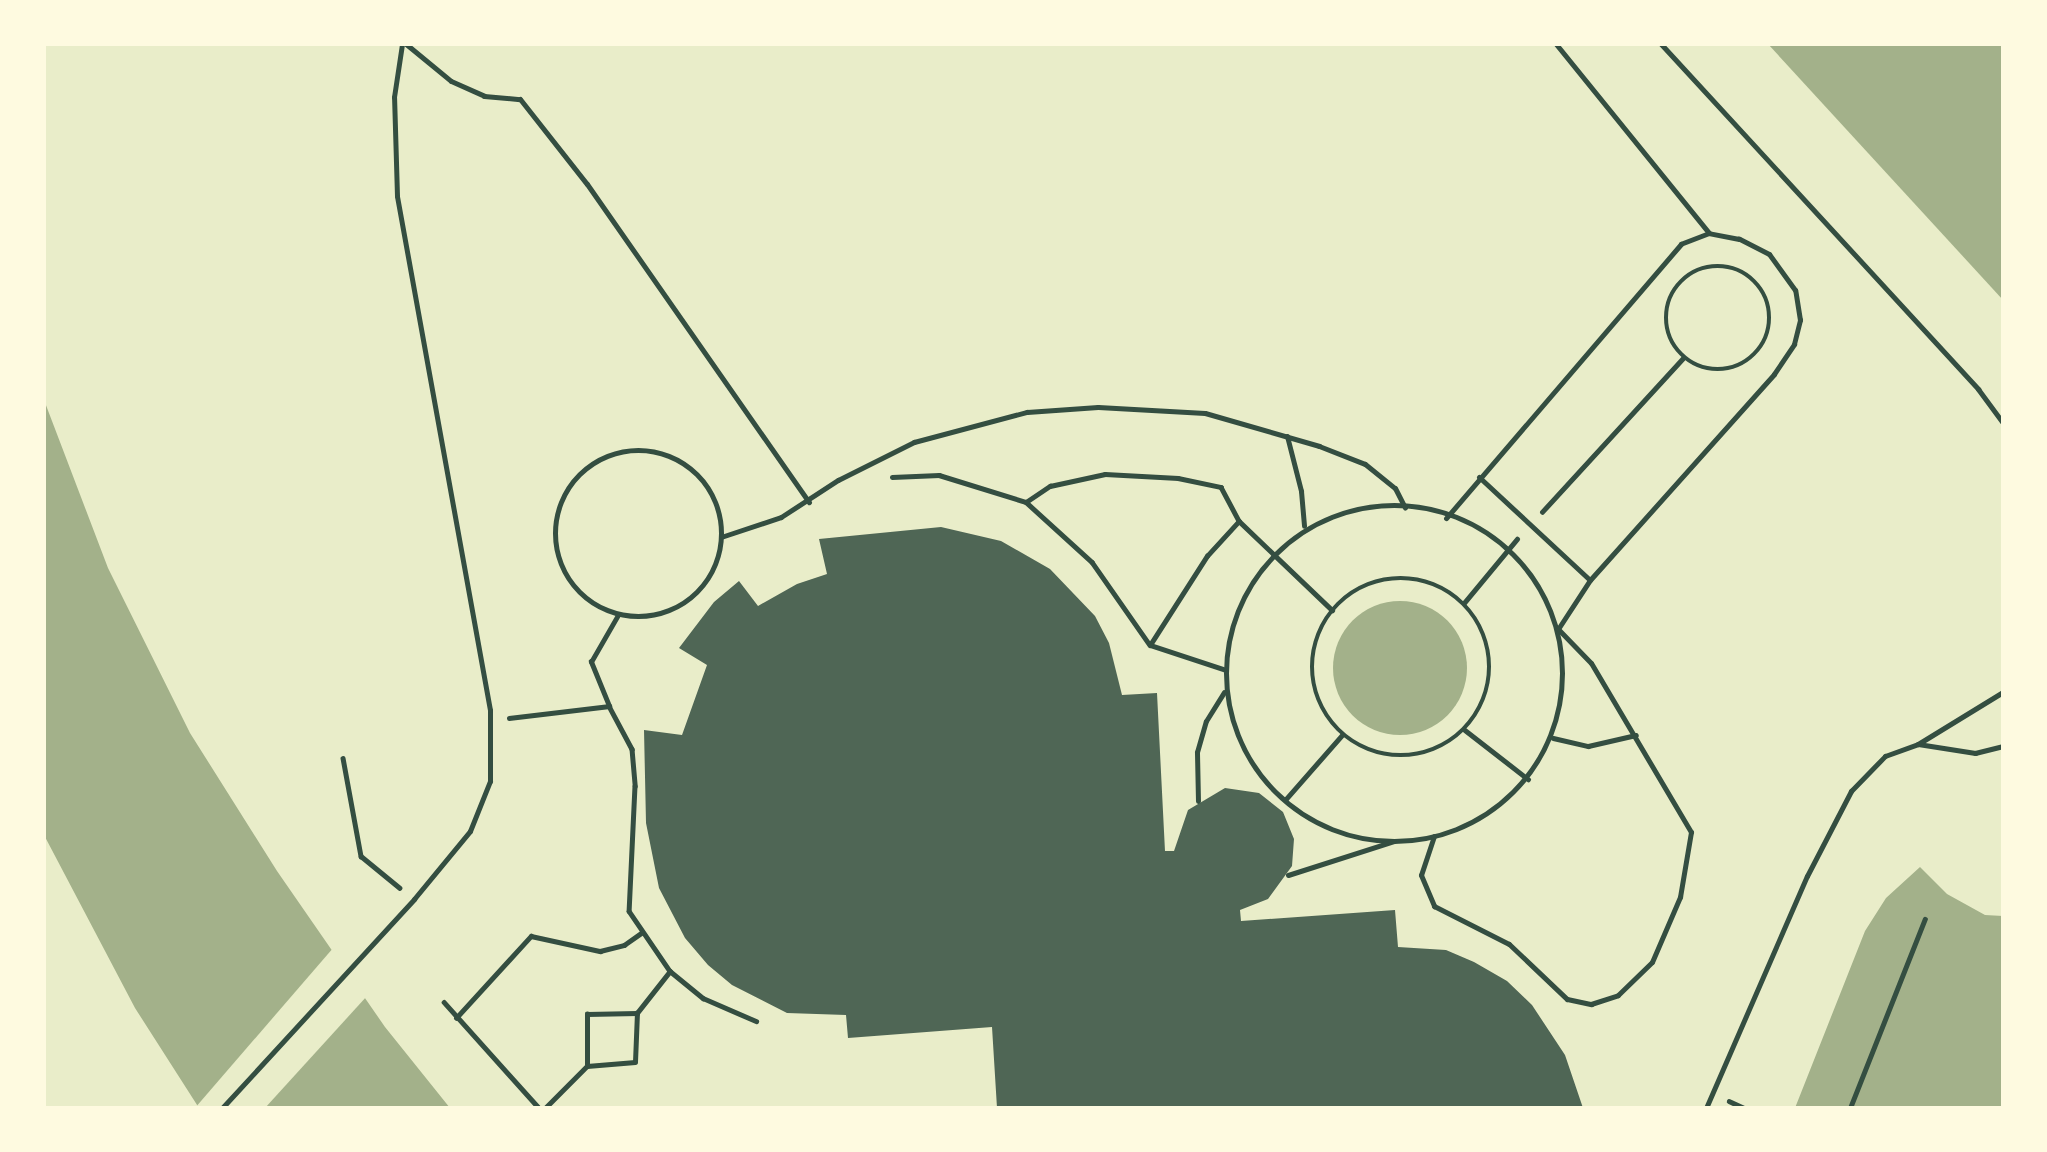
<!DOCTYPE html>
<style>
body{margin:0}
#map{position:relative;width:2047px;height:1152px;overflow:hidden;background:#e9edc9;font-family:"Nunito Sans",sans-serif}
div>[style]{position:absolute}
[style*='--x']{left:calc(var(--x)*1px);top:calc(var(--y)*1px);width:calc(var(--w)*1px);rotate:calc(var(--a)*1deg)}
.water>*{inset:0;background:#a3b18a}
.round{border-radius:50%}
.pier>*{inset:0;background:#e9edc9}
.building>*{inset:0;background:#4f6655}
.path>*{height:4.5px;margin:-2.25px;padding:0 2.25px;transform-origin:2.25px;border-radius:2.25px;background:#344e41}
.path>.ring{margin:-2.25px;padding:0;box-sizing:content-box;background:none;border:4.5px solid #344e41;border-radius:50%}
.service>*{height:5px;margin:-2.5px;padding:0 2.5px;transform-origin:2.5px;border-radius:2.5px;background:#344e41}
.service>.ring{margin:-2.5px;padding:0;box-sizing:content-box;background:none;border:5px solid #344e41;border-radius:50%}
span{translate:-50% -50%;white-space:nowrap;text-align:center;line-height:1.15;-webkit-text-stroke:5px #fefae0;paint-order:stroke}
.frame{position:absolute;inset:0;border:46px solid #fefae0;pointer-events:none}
</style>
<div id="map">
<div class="water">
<div style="clip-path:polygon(1768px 44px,2003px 44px,2003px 300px)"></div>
<div style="clip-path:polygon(44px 400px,108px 568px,190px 733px,277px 871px,385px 1027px,450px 1108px,199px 1108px,135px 1008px,44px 835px)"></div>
<div class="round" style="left:1333px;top:601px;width:134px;height:134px"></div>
<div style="clip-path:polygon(1920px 867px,1947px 894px,1985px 915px,2003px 916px,2003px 1108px,1795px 1108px,1865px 931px,1886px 898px)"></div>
</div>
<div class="pier">
<div style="clip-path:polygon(334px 947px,367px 996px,265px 1108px,195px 1108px)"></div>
</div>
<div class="building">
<div style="clip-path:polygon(941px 527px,1001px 541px,1050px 569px,1095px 616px,1109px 643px,1122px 695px,1157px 693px,1165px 851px,1174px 851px,1188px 810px,1225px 788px,1259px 793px,1283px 812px,1294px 839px,1292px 866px,1268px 899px,1240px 910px,1241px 921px,1395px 910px,1398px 947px,1446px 950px,1474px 962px,1507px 981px,1532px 1005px,1565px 1055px,1583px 1108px,997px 1108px,992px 1027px,848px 1038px,846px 1015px,787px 1013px,732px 985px,708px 965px,685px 938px,659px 888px,646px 823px,644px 730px,682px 735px,707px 665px,679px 648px,714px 602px,739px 581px,758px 606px,797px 584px,827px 574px,819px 539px)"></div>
</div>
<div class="path">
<div class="ring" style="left:1666px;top:266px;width:99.5px;height:99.5px"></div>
<div style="--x:892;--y:477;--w:47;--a:-2.4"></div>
<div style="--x:939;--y:475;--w:91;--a:17.2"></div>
<div style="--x:1026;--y:502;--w:89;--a:42.3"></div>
<div style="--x:1092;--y:562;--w:101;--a:55.1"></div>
<div style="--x:1150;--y:645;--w:77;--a:18.2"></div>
<div style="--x:1026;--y:502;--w:29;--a:-34"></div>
<div style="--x:1050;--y:486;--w:56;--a:-12.3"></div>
<div style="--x:1105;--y:474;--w:73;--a:3.1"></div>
<div style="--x:1178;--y:478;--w:44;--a:11.8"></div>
<div style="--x:1221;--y:487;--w:38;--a:62"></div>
<div style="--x:1239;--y:521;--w:129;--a:43.7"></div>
<div style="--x:1542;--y:512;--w:209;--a:-47.5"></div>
<div class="ring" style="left:1312px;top:578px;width:173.5px;height:173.5px"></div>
<div style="--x:1464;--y:603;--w:83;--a:-50.4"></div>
<div style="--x:1150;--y:645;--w:106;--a:-57.4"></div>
<div style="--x:1207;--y:556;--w:47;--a:-47.6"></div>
<div style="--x:609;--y:706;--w:49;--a:61.9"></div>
<div style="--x:632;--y:749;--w:37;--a:85"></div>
<div style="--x:635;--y:786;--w:125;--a:92.7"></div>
<div style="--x:629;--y:911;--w:73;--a:55.7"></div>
<div style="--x:670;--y:971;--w:43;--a:39.3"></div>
<div style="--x:703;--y:998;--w:58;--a:23.5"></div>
<div style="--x:509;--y:718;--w:101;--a:-6.8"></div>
<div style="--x:609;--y:706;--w:48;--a:-112.2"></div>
<div style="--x:591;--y:662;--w:54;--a:-60.1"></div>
<div style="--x:1465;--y:730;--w:80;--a:37.9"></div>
<div style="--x:343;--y:758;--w:100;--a:79.6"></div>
<div style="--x:361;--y:856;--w:50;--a:39.4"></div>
<div style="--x:1286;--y:799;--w:85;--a:-48.8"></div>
<div style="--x:444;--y:1002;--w:142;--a:48.1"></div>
<div style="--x:456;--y:1018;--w:111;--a:-47.6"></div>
<div style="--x:531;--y:936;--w:71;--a:12.3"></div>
<div style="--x:600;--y:951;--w:25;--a:-14"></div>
<div style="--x:624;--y:945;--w:21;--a:-35"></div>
<div style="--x:587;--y:1066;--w:48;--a:-4.8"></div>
<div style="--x:635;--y:1062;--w:49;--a:-87.7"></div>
<div style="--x:1729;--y:1101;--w:17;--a:25"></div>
<div style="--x:545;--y:1108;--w:59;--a:-45"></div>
<div style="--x:587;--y:1066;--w:52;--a:-90"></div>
<div style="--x:587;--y:1014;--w:50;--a:-1.1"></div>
<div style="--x:637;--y:1013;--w:53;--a:-51.8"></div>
<div style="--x:1850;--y:1108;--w:203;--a:-68.4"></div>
</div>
<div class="service">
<div style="--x:406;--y:44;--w:58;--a:39.4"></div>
<div style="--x:451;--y:81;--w:36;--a:24"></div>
<div style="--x:484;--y:96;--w:36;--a:5"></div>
<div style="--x:520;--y:99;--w:108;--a:51.8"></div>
<div style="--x:587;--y:184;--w:388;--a:55.1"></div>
<div style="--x:1556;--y:44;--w:243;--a:51"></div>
<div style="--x:1661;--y:44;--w:469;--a:47.4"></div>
<div style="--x:1978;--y:389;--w:42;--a:53.7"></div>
<div style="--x:1287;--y:436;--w:57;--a:75.7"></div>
<div style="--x:1301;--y:491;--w:35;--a:85"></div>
<div class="ring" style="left:555px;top:450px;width:161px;height:161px"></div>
<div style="--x:1479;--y:477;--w:151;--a:42.9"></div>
<div class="ring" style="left:1226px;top:505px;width:331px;height:331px"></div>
<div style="--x:721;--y:537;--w:63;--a:-18.4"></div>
<div style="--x:781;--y:517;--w:68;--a:-33"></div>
<div style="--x:838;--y:480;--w:85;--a:-26.6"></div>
<div style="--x:914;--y:442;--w:117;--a:-14.9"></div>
<div style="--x:1027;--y:412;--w:71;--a:-4"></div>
<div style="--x:1098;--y:407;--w:107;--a:3.2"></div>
<div style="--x:1205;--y:413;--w:119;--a:16.1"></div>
<div style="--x:1319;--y:446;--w:49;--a:21.4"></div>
<div style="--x:1365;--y:464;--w:38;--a:39"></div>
<div style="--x:1395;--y:488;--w:22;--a:63"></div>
<div style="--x:1553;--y:738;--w:36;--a:13"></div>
<div style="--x:1588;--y:746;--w:49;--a:-12.9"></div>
<div style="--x:1918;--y:744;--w:58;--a:9"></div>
<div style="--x:1975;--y:753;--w:29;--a:-14"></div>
<div style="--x:1198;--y:801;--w:49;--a:-91.2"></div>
<div style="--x:1197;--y:752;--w:32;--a:-74"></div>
<div style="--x:1206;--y:721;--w:34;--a:-58"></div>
<div style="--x:1434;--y:836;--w:41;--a:108.4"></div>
<div style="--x:1421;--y:875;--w:34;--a:67"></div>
<div style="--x:1434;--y:906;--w:84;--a:26.9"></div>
<div style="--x:1509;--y:944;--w:80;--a:43.5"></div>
<div style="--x:1567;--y:999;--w:25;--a:12"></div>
<div style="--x:1591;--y:1004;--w:28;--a:-18"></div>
<div style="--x:1618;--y:995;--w:47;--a:-44.1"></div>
<div style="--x:1652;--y:962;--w:71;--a:-66.7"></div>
<div style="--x:1680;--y:897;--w:66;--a:-80.4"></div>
<div style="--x:1691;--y:832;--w:196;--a:-120.6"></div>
<div style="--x:1591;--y:663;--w:47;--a:-134.1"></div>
<div style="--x:1558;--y:629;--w:59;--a:-56.9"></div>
<div style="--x:1590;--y:580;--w:276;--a:-48.2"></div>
<div style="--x:1774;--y:374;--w:36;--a:-56"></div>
<div style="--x:1794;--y:344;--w:25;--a:-76"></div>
<div style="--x:1800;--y:320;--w:30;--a:-99"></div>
<div style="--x:1795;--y:290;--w:44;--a:-125.8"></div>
<div style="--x:1769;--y:254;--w:34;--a:-153"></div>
<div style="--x:1739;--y:239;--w:31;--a:-169"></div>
<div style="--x:1709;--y:233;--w:30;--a:159"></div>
<div style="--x:1681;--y:244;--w:361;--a:130.6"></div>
<div style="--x:1288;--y:875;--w:111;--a:-17.8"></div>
<div style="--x:222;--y:1108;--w:284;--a:-47.4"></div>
<div style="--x:414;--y:899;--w:88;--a:-50.5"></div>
<div style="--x:470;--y:831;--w:54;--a:-68.2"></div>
<div style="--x:490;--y:781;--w:71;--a:-90"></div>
<div style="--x:490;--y:710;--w:522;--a:-100.26"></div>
<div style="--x:397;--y:196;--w:99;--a:-91.7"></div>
<div style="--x:394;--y:97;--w:54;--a:-81.4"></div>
<div style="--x:1706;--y:1108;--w:253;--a:-66.5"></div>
<div style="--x:1807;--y:876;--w:96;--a:-62.6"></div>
<div style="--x:1851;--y:791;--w:49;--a:-45.8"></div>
<div style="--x:1885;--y:756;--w:35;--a:-20"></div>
<div style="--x:1918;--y:744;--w:100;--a:-31.5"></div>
</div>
<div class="frame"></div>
</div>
